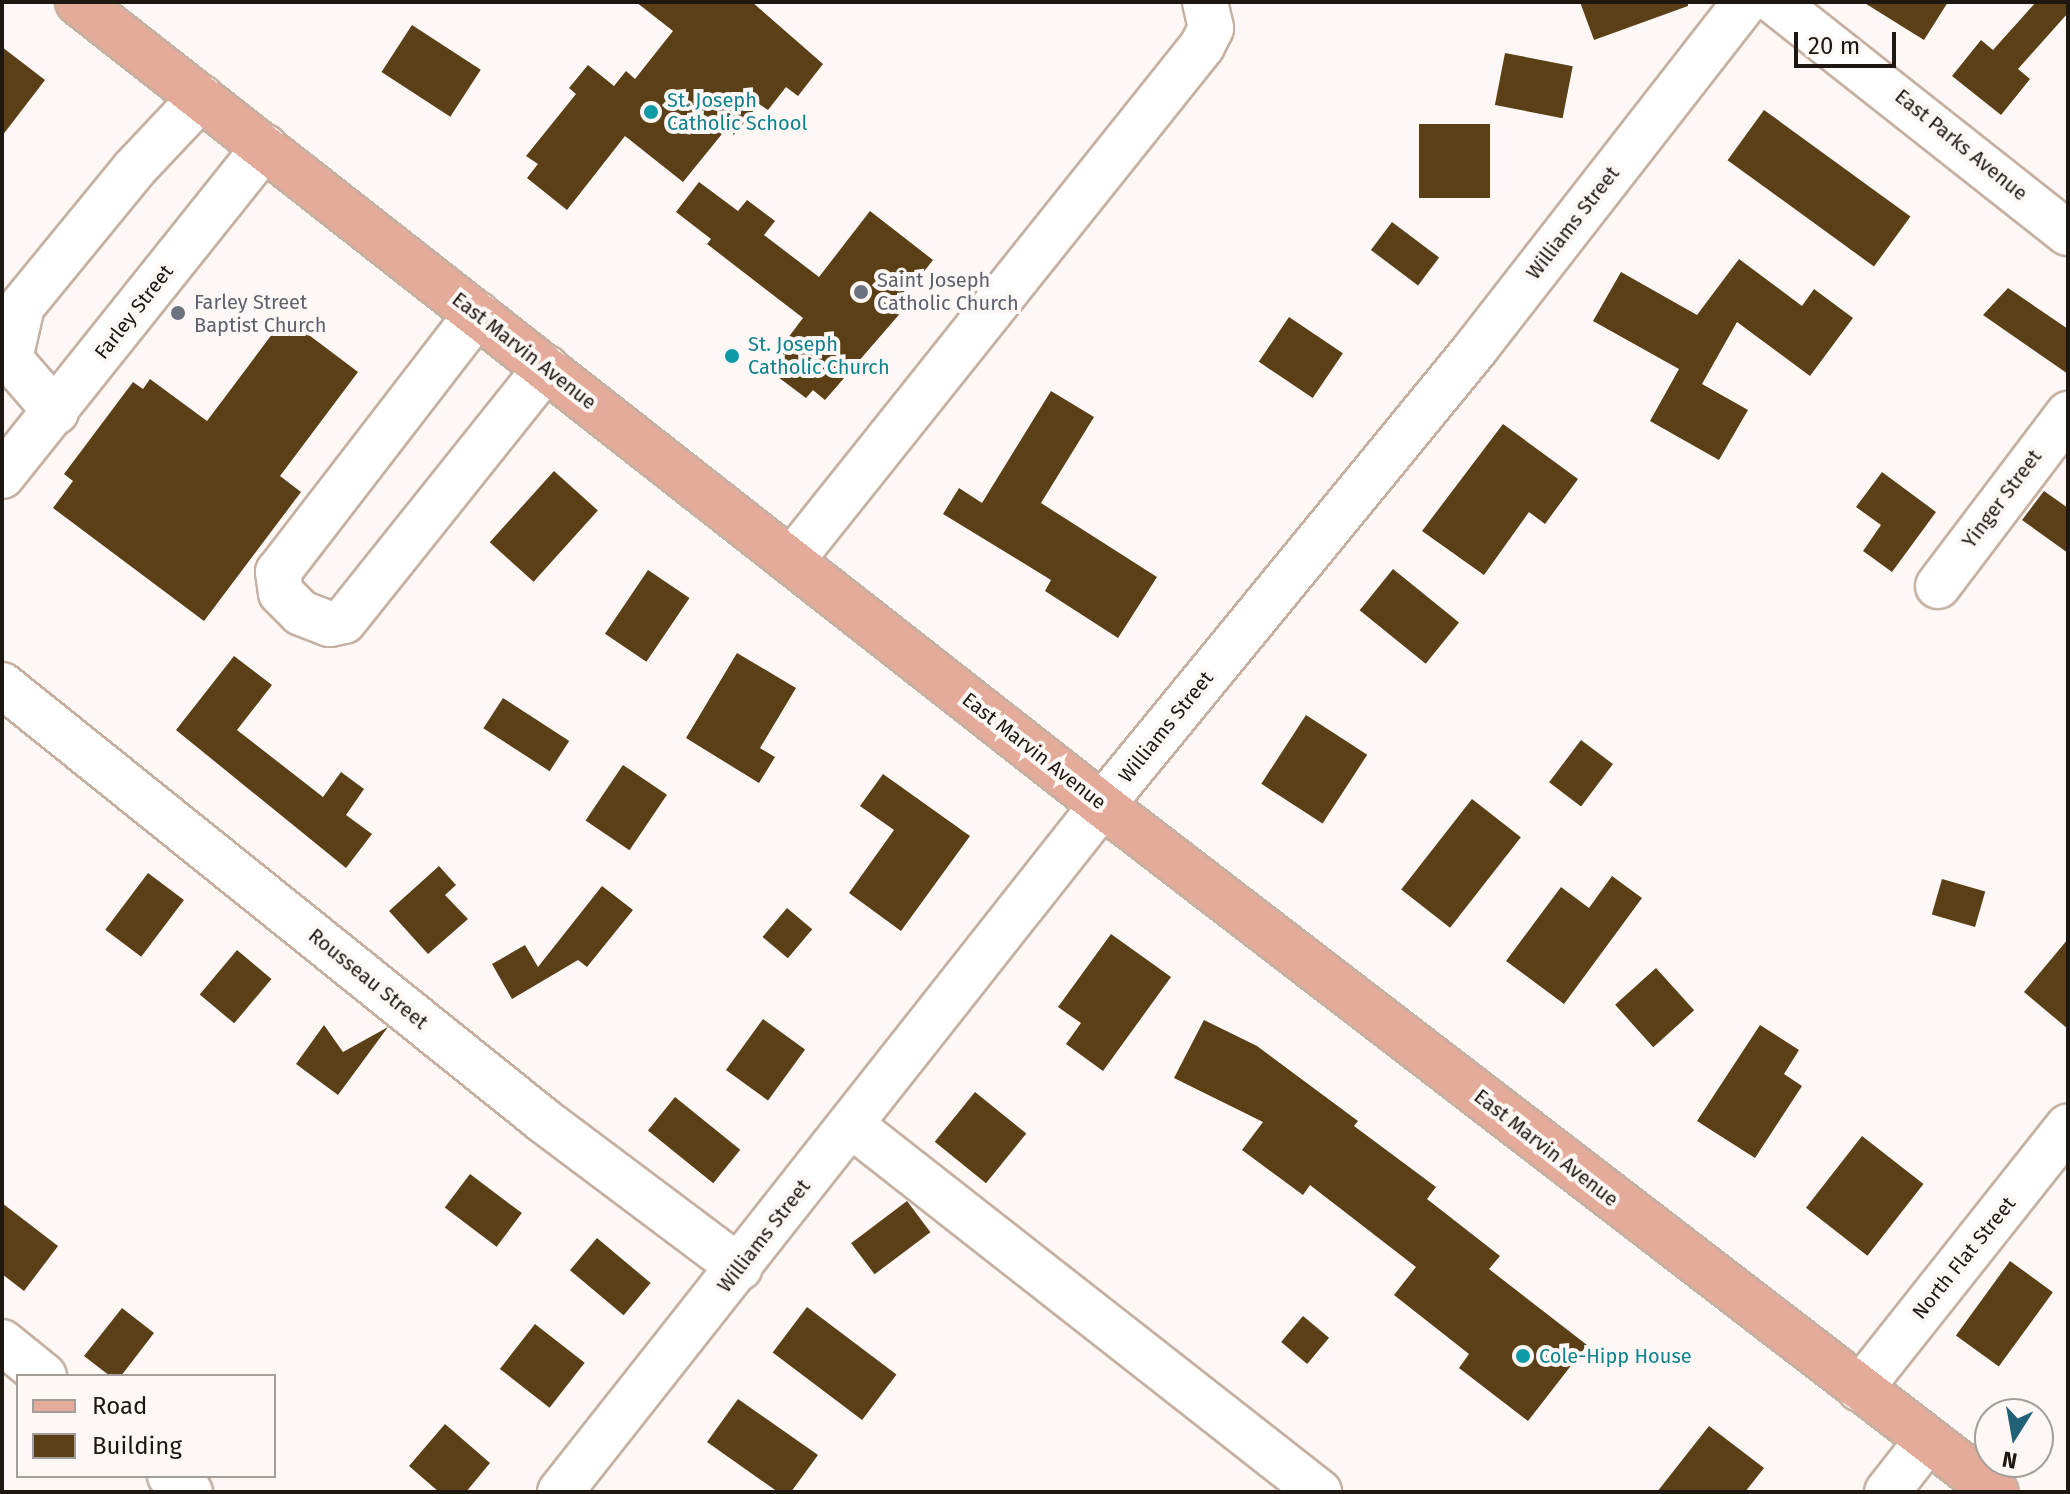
<!DOCTYPE html>
<style>
body{margin:0}
#map{position:relative;width:2070px;height:1494px;overflow:hidden;background:#fdf8f5;font-family:"Fira Sans",sans-serif}
div>[style]{position:absolute}
[style*='--x']{left:calc(var(--x)*1px);top:calc(var(--y)*1px);width:calc(var(--w)*1px);rotate:calc(var(--a)*1deg)}
.building>*{inset:0;background:#5a3f17;transform-origin:0 0}
.roads{filter:drop-shadow(2px 0 #c5b0a2) drop-shadow(-2px 0 #c5b0a2) drop-shadow(0 2px #c5b0a2) drop-shadow(0 -2px #c5b0a2)}
.minor>*{height:44px;margin:-22px;padding:0 22px;transform-origin:22px;border-radius:22px;background:#fff}
.major>*{height:44px;margin:-22px;padding:0 22px;transform-origin:22px;border-radius:22px;background:#e5ab9a}
.dots>*{width:22px;height:22px;translate:-50% -50%;box-sizing:border-box;border:4px solid #fdf8f5;border-radius:50%}
span{translate:-50% -50%;white-space:nowrap;text-align:center;line-height:1.15;-webkit-text-stroke:8px #fdf8f5;paint-order:stroke}
.culture-label{font-size:20px;color:#0d838f}
.left{translate:0 -50%;text-align:left}
.street-label{font-size:20px;color:#1e1611}
.worship-label{font-size:20px;color:#5b616d}
.frame{position:absolute;inset:0;border:4px solid #1e1611;pointer-events:none}
.legend{position:absolute;left:16px;top:1374px;width:260px;height:104px;box-sizing:border-box;background:#fdf8f5;border:2px solid #a49e9a;margin:0;padding:10px 14px;list-style:none;font-size:24px;color:#1e1611}
.legend li{display:flex;align-items:center;gap:16px;height:40px}
.legend b{width:40px;border:2px solid #a49e9a}
.north{position:absolute;left:1974px;top:1398px;width:80px;height:80px;box-sizing:border-box;background:#fdf8f5;border:2px solid #a49e9a;border-radius:50%;rotate:191deg;font-size:22px;font-weight:700;line-height:32px;text-align:center;color:#1e1611}
.north::after{content:'';display:block;margin:auto;width:28px;height:36px;background:#216277;clip-path:polygon(50% 0,100% 100%,50% 72%,0 100%)}
.scale{position:absolute;left:1794px;top:32px;width:102px;height:36px;box-sizing:border-box;border:4px solid #1e1611;border-top:0;padding-left:10px;font-size:24px;line-height:28px;white-space:nowrap;color:#1e1611;-webkit-text-stroke:6px #fdf8f5;paint-order:stroke}
</style>
<div id="map">
<div class="building">
<div style="clip-path:polygon(636px 2px,752px 2px,823px 64px,798px 96px,786px 87px,768px 110px,759px 104px,734px 135px,726px 129px,683px 182px,625px 136px,567px 210px,527px 178px,538px 164px,526px 156px,576px 94px,569px 88px,588px 65px,614px 86px,626px 71px,635px 79px,673px 31px)"></div>
<div style="clip-path:polygon(1580px 2px,1688px 2px,1688px 6px,1594px 40px)"></div>
<div style="clip-path:polygon(1863px 2px,1948px 2px,1924px 40px)"></div>
<div style="clip-path:polygon(2036px 2px,2068px 2px,2068px 13px,2018px 69px,2030px 79px,2001px 115px,1952px 76px,1981px 40px,1993px 50px)"></div>
<div style="left:412px;top:25px;width:82px;height:56px;rotate:33deg"></div>
<div style="clip-path:polygon(2px 47px,45px 80px,2px 136px)"></div>
<div style="left:1505px;top:53px;width:69px;height:53px;rotate:11deg"></div>
<div style="left:1764px;top:110px;width:181px;height:62px;rotate:36deg"></div>
<div style="left:1419px;top:124px;width:71px;height:74px"></div>
<div style="clip-path:polygon(699px 182px,738px 211px,747px 200px,775px 221px,764px 235px,819px 277px,870px 211px,933px 260px,911px 288px,905px 299px,910px 302px,825px 400px,813px 390px,806px 398px,778px 377px,785px 369px,772px 359px,803px 318px,707px 244px,711px 239px,676px 212px)"></div>
<div style="left:1392px;top:222px;width:59px;height:35px;rotate:37deg"></div>
<div style="clip-path:polygon(1739px 259px,1802px 306px,1814px 289px,1853px 318px,1810px 376px,1737px 322px,1702px 384px,1748px 410px,1719px 460px,1650px 421px,1679px 369px,1593px 321px,1621px 272px,1697px 315px)"></div>
<div style="clip-path:polygon(2008px 288px,2068px 329px,2068px 374px,1983px 315px)"></div>
<div style="clip-path:polygon(285px 317px,358px 372px,280px 476px,301px 492px,204px 621px,53px 508px,73px 481px,64px 474px,133px 382px,143px 389px,150px 379px,207px 421px)"></div>
<div style="left:1289px;top:317px;width:65px;height:54px;rotate:34deg"></div>
<div style="clip-path:polygon(1051px 391px,1094px 417px,1041px 503px,1157px 577px,1118px 638px,1045px 591px,1051px 580px,943px 514px,959px 488px,982px 503px)"></div>
<div style="clip-path:polygon(1503px 424px,1578px 479px,1545px 524px,1529px 512px,1484px 575px,1422px 531px)"></div>
<div style="left:554px;top:471px;width:59px;height:96px;rotate:42deg"></div>
<div style="clip-path:polygon(1882px 472px,1936px 512px,1892px 572px,1863px 551px,1881px 525px,1856px 507px)"></div>
<div style="clip-path:polygon(2044px 491px,2068px 508px,2068px 553px,2022px 520px)"></div>
<div style="left:1393px;top:569px;width:85px;height:53px;rotate:39deg"></div>
<div style="left:648px;top:570px;width:50px;height:77px;rotate:34deg"></div>
<div style="clip-path:polygon(737px 653px,796px 688px,760px 748px,775px 757px,759px 783px,686px 738px)"></div>
<div style="clip-path:polygon(234px 656px,272px 685px,237px 730px,323px 797px,341px 772px,364px 789px,346px 815px,372px 834px,346px 868px,176px 730px)"></div>
<div style="left:503px;top:698px;width:79px;height:36px;rotate:33deg"></div>
<div style="left:1306px;top:715px;width:73px;height:82px;rotate:33deg"></div>
<div style="left:1581px;top:740px;width:40px;height:53px;rotate:37deg"></div>
<div style="left:623px;top:765px;width:53px;height:67px;rotate:34deg"></div>
<div style="clip-path:polygon(883px 774px,970px 836px,901px 931px,849px 893px,894px 830px,860px 806px)"></div>
<div style="left:1472px;top:799px;width:62px;height:115px;rotate:38deg"></div>
<div style="clip-path:polygon(439px 866px,456px 885px,445px 895px,468px 919px,428px 954px,389px 911px)"></div>
<div style="left:148px;top:873px;width:45px;height:71px;rotate:37deg"></div>
<div style="clip-path:polygon(1612px 876px,1642px 898px,1564px 1004px,1506px 961px,1561px 887px,1589px 908px)"></div>
<div style="left:1942px;top:879px;width:45px;height:37px;rotate:16deg"></div>
<div style="clip-path:polygon(602px 886px,633px 910px,587px 967px,578px 960px,512px 999px,492px 964px,525px 945px,538px 967px)"></div>
<div style="left:787px;top:908px;width:33px;height:38px;rotate:40deg"></div>
<div style="clip-path:polygon(1111px 934px,1171px 977px,1103px 1071px,1066px 1044px,1081px 1023px,1058px 1007px)"></div>
<div style="clip-path:polygon(2068px 939px,2068px 1029px,2024px 992px)"></div>
<div style="left:237px;top:950px;width:45px;height:58px;rotate:40deg"></div>
<div style="left:1656px;top:968px;width:57px;height:55px;rotate:48deg"></div>
<div style="left:763px;top:1019px;width:52px;height:63px;rotate:36deg"></div>
<div style="clip-path:polygon(1204px 1020px,1257px 1046px,1358px 1121px,1354px 1126px,1436px 1187px,1427px 1199px,1500px 1256px,1489px 1269px,1587px 1345px,1528px 1421px,1459px 1368px,1469px 1354px,1394px 1295px,1416px 1267px,1310px 1185px,1303px 1195px,1242px 1150px,1263px 1122px,1174px 1078px)"></div>
<div style="clip-path:polygon(324px 1025px,343px 1052px,388px 1027px,338px 1095px,296px 1064px)"></div>
<div style="clip-path:polygon(1760px 1025px,1799px 1050px,1784px 1074px,1802px 1086px,1755px 1158px,1697px 1121px)"></div>
<div style="left:975px;top:1092px;width:66px;height:64px;rotate:39deg"></div>
<div style="left:675px;top:1097px;width:84px;height:43px;rotate:39deg"></div>
<div style="left:1862px;top:1136px;width:78px;height:91px;rotate:38deg"></div>
<div style="left:470px;top:1174px;width:65px;height:42px;rotate:37deg"></div>
<div style="left:907px;top:1201px;width:39px;height:70px;rotate:53deg"></div>
<div style="clip-path:polygon(2px 1203px,58px 1246px,24px 1291px,2px 1274px)"></div>
<div style="left:597px;top:1238px;width:70px;height:42px;rotate:40deg"></div>
<div style="left:2010px;top:1261px;width:53px;height:92px;rotate:36deg"></div>
<div style="left:807px;top:1307px;width:112px;height:57px;rotate:37deg"></div>
<div style="clip-path:polygon(122px 1308px,154px 1333px,121px 1376px,110px 1376px,84px 1356px)"></div>
<div style="left:1303px;top:1316px;width:34px;height:34px;rotate:40deg"></div>
<div style="left:535px;top:1324px;width:63px;height:57px;rotate:38deg"></div>
<div style="clip-path:polygon(738px 1399px,818px 1455px,791px 1492px,778px 1492px,707px 1442px)"></div>
<div style="clip-path:polygon(445px 1424px,490px 1463px,466px 1492px,439px 1492px,409px 1466px)"></div>
<div style="clip-path:polygon(1709px 1426px,1764px 1468px,1745px 1492px,1657px 1492px)"></div>
</div>
<div class="roads">
<div class="minor">
<div style="--x:1775;--y:2;--w:373;--a:38.3"></div>
<div style="--x:477;--y:314;--w:326;--a:127.6"></div>
<div style="--x:278;--y:572;--w:21;--a:82"></div>
<div style="--x:281;--y:593;--w:28;--a:45"></div>
<div style="--x:301;--y:613;--w:31;--a:21"></div>
<div style="--x:330;--y:624;--w:14;--a:-12"></div>
<div style="--x:344;--y:621;--w:324;--a:-51.4"></div>
<div style="--x:56;--y:412;--w:70;--a:-131"></div>
<div style="--x:10;--y:359;--w:54;--a:-77.2"></div>
<div style="--x:22;--y:306;--w:177;--a:-50.7"></div>
<div style="--x:134;--y:169;--w:98;--a:-46.7"></div>
<div style="--x:2;--y:476;--w:421;--a:-51.4"></div>
<div style="--x:791;--y:561;--w:659;--a:-51.41"></div>
<div style="--x:1202;--y:46;--w:20;--a:-63"></div>
<div style="--x:1211;--y:28;--w:27;--a:-103"></div>
<div style="--x:1938;--y:586;--w:216;--a:-52.9"></div>
<div style="--x:2;--y:685;--w:694;--a:38.8"></div>
<div style="--x:543;--y:1120;--w:246;--a:36.9"></div>
<div style="--x:851;--y:1125;--w:595;--a:38.1"></div>
<div style="--x:2;--y:1342;--w:54;--a:39"></div>
<div style="--x:1860;--y:1389;--w:335;--a:-51.6"></div>
<div style="--x:170;--y:1476;--w:26;--a:39"></div>
<div style="--x:560;--y:1492;--w:875;--a:-51.73"></div>
<div style="--x:1102;--y:805;--w:591;--a:-50.7"></div>
<div style="--x:1476;--y:348;--w:438;--a:-52.1"></div>
<div style="--x:1887;--y:1492;--w:65;--a:-51.9"></div>
</div>
<div class="major">
<div style="--x:78;--y:2;--w:1301;--a:38.1"></div>
<div style="--x:1102;--y:805;--w:1127;--a:37.54"></div>
</div>
</div>
<div class="dots">
<div style="left:651px;top:112px;background:#0f9aa8"></div>
<div style="left:861px;top:292px;background:#6b7280"></div>
<div style="left:178px;top:313px;background:#6b7280"></div>
<div style="left:732px;top:356px;background:#0f9aa8"></div>
<div style="left:1523px;top:1356px;background:#0f9aa8"></div>
</div>
<div class="culture-label">
<span class="left" style="left:667px;top:112px">St. Joseph<br>Catholic School</span>
<span class="left" style="left:748px;top:356px">St. Joseph<br>Catholic Church</span>
<span class="left" style="left:1539px;top:1356px">Cole-Hipp House</span>
</div>
<div class="street-label">
<span style="left:1961px;top:145px;rotate:39deg">East Parks Avenue</span>
<span style="left:1573px;top:223px;rotate:-52deg">Williams Street</span>
<span style="left:134px;top:312px;rotate:-52deg">Farley Street</span>
<span style="left:524px;top:351px;rotate:38deg">East Marvin Avenue</span>
<span style="left:2002px;top:499px;rotate:-53deg">Yinger Street</span>
<span style="left:1166px;top:727px;rotate:-51deg">Williams Street</span>
<span style="left:1034px;top:751px;rotate:38deg">East Marvin Avenue</span>
<span style="left:368px;top:979px;rotate:39deg">Rousseau Street</span>
<span style="left:1546px;top:1148px;rotate:38deg">East Marvin Avenue</span>
<span style="left:764px;top:1236px;rotate:-52deg">Williams Street</span>
<span style="left:1964px;top:1258px;rotate:-51deg">North Flat Street</span>
</div>
<div class="worship-label">
<span class="left" style="left:877px;top:292px">Saint Joseph<br>Catholic Church</span>
<span class="left" style="left:194px;top:314px">Farley Street<br>Baptist Church</span>
</div>
<div class="frame"></div>
<ul class="legend">
<li><b style="height:10px;background:#e5ab9a"></b>Road</li>
<li><b style="height:22px;background:#5a3f17"></b>Building</li>
</ul>
<div class="north">N</div>
<div class="scale">20 m</div>
</div>
